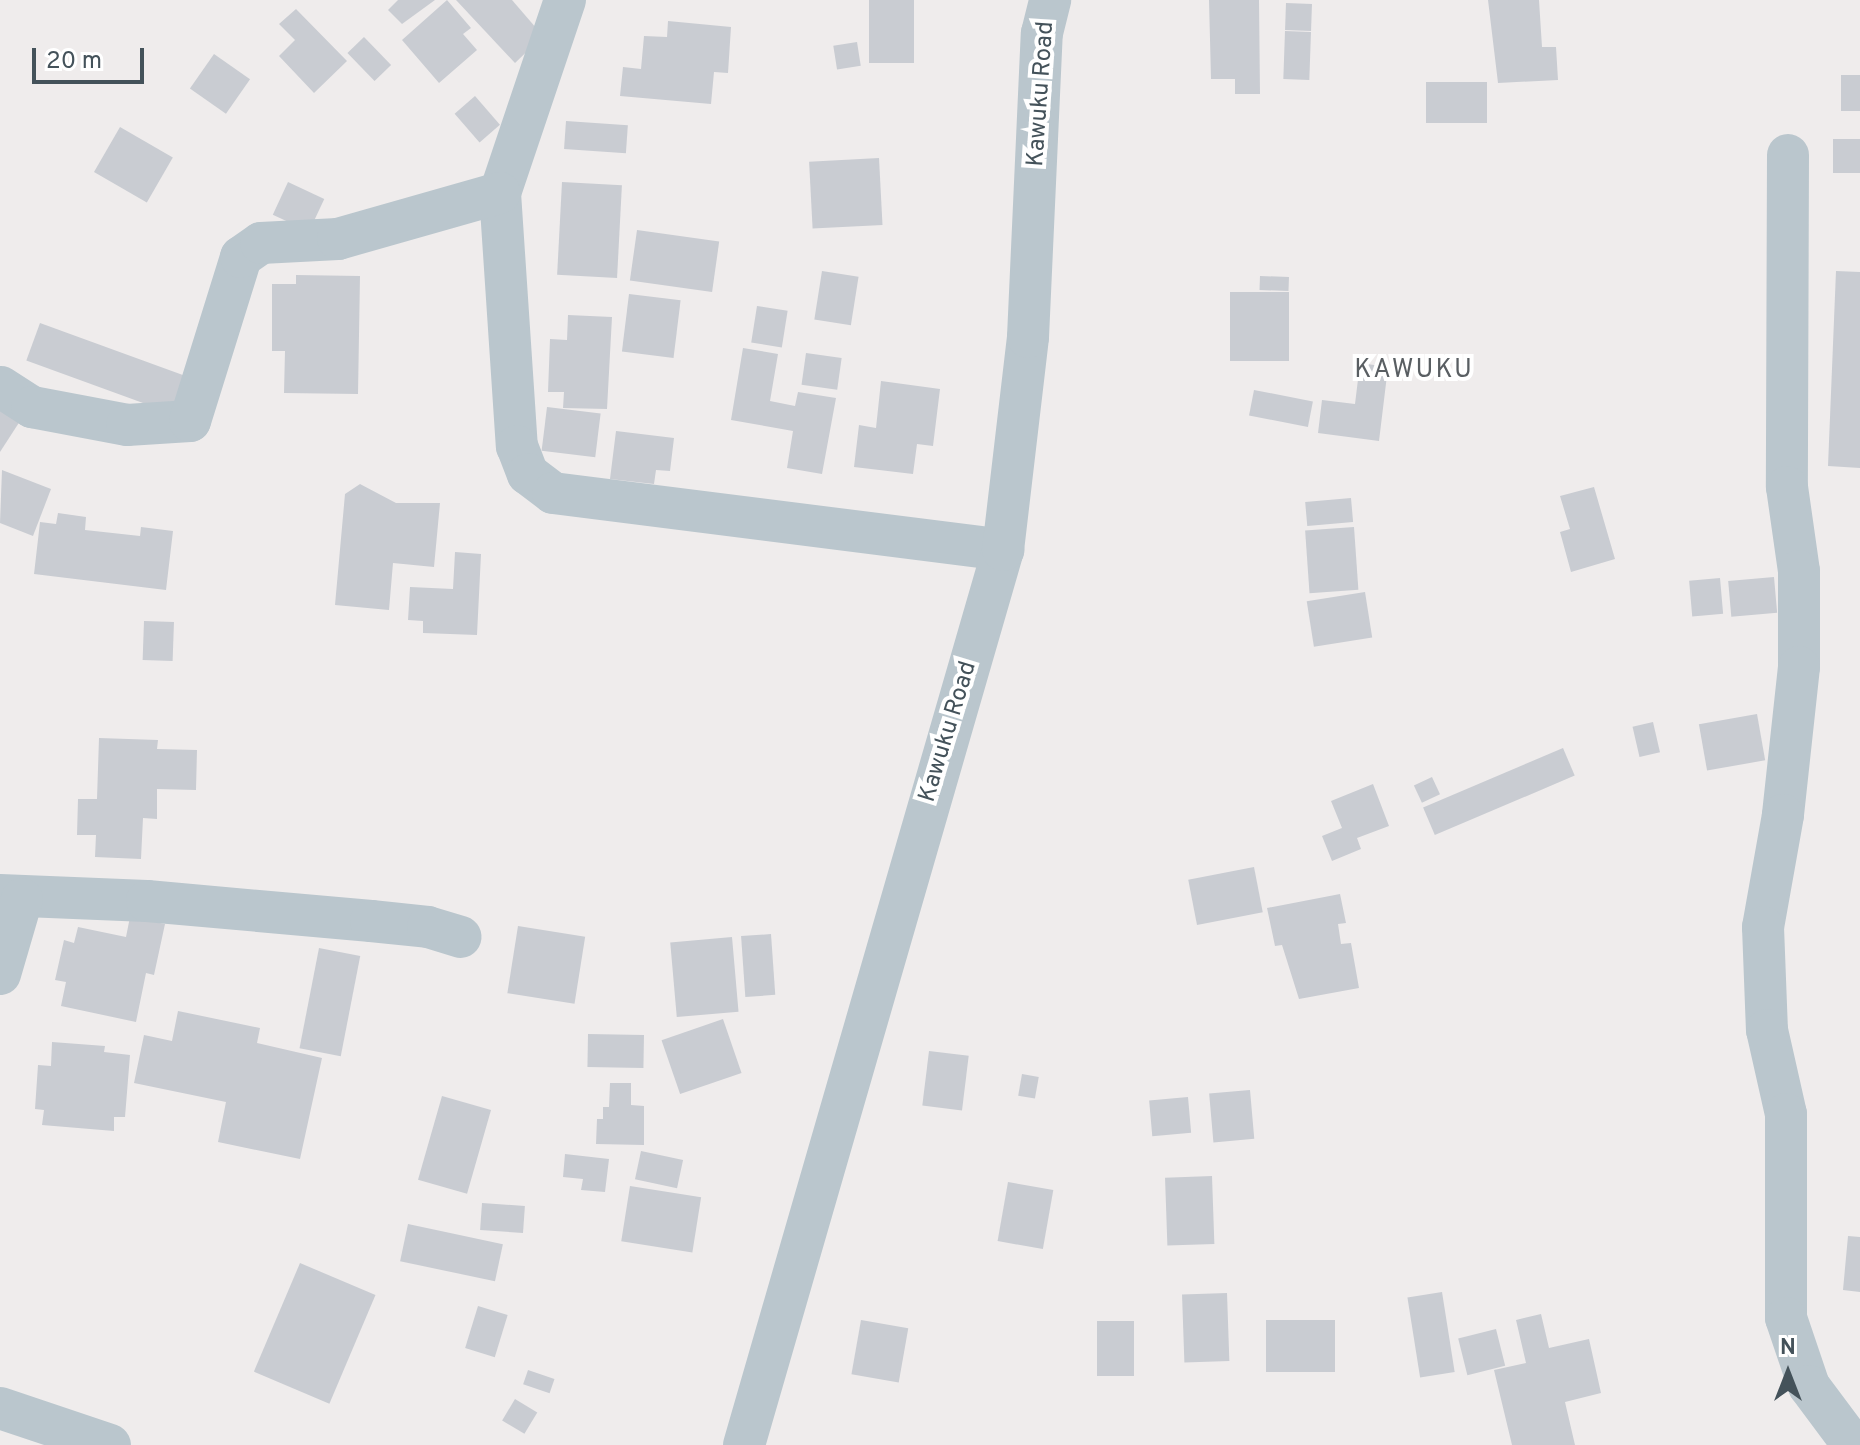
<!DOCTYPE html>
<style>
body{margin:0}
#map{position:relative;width:1860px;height:1445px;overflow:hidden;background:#efecec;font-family:Overpass,sans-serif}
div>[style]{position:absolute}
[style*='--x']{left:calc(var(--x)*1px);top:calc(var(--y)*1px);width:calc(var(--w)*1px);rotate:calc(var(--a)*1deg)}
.building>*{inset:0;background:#c9ccd2;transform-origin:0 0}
.street>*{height:42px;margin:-21px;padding:0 21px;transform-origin:21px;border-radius:21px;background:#bac6cd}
span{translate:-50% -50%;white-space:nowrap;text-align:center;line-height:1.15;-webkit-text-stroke:8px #fff;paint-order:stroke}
.street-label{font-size:24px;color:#44525a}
.neighbourhood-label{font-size:26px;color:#595e62;letter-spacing:2px}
.north{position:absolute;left:1748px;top:1333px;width:80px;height:80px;-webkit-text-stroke:6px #fff;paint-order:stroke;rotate:0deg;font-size:22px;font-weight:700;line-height:32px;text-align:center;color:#44525a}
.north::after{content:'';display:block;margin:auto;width:28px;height:36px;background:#44525a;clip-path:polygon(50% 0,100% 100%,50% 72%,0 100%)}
.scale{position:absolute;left:32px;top:48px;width:112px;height:36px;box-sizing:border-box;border:4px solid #44525a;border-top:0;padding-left:10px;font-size:24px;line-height:28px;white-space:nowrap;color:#44525a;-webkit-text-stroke:6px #fff;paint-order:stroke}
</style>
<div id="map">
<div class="building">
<div style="clip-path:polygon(398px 0,435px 0,402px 24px,388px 10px)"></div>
<div style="clip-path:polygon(447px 0,471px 28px,463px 34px,477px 50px,439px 83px,402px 40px)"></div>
<div style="clip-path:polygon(456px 0,512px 0,543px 36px,515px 63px)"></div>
<div style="left:869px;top:0;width:45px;height:63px"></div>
<div style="clip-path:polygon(1209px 0,1259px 0,1260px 94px,1235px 94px,1235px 79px,1211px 79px)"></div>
<div style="clip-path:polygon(1488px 0,1539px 0,1542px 47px,1556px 47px,1558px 80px,1498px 83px)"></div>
<div style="left:1286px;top:3px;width:26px;height:27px;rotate:2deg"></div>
<div style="clip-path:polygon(296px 9px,347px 61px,314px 93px,279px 56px,295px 40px,279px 24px)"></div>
<div style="clip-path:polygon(668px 21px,731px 27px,728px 73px,714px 72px,711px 104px,620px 96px,623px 67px,641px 69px,644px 36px,667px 37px)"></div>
<div style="left:1285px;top:31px;width:26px;height:48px;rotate:2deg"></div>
<div style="left:364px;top:37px;width:39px;height:23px;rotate:46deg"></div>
<div style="left:857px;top:42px;width:24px;height:24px;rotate:81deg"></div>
<div style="left:214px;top:54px;width:44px;height:42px;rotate:35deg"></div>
<div style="left:1841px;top:75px;width:19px;height:36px"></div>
<div style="left:1426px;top:82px;width:61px;height:41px"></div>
<div style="left:475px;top:96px;width:38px;height:27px;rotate:49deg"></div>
<div style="left:566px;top:121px;width:62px;height:28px;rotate:4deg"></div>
<div style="left:120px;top:127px;width:61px;height:52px;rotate:30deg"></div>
<div style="left:1833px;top:139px;width:27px;height:34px"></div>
<div style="left:879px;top:158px;width:67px;height:70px;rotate:87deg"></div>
<div style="left:288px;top:182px;width:40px;height:36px;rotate:25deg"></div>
<div style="left:562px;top:182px;width:60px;height:93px;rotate:3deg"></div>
<div style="left:637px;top:230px;width:83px;height:51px;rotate:8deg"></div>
<div style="left:822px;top:271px;width:37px;height:49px;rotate:9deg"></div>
<div style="clip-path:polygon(1836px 271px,1860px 272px,1860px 468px,1828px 466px)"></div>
<div style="clip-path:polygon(296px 275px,360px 276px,358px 394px,284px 393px,285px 351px,272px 351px,272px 284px,296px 284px)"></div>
<div style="left:1260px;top:276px;width:29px;height:14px;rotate:2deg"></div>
<div style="left:1230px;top:292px;width:59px;height:69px"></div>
<div style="left:629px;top:294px;width:52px;height:58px;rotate:7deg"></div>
<div style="left:757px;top:306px;width:31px;height:37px;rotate:9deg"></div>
<div style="clip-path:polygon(568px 315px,612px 317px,607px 409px,563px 408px,564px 392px,548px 392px,550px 339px,567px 340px)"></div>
<div style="left:40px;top:323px;width:160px;height:40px;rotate:20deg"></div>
<div style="clip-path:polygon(743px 348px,778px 354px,770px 401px,795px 406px,798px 392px,836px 398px,822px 474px,787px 468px,793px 431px,731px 420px)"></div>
<div style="left:806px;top:353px;width:36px;height:32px;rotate:8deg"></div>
<div style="clip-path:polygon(1360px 363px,1388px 367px,1379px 441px,1318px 433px,1322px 400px,1355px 404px)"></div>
<div style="clip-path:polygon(881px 381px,940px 389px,933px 446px,917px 444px,913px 474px,854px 467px,859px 425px,876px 428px)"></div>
<div style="left:1254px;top:390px;width:60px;height:26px;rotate:11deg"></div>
<div style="clip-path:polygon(0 403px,22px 418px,0 452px)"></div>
<div style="left:547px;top:407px;width:54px;height:44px;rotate:7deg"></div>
<div style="clip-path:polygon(616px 431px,674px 438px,670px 471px,656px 470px,654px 484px,610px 479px)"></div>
<div style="clip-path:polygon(2px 470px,51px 489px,33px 536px,0 523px)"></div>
<div style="clip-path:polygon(360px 484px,396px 503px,440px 503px,434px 567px,393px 563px,389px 610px,335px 605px,345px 494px)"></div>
<div style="clip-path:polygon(1594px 487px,1615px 559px,1571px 572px,1560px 532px,1570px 529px,1560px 496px)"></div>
<div style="left:1351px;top:498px;width:24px;height:46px;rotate:85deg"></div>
<div style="clip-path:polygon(58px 513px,86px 517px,85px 530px,140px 536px,141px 527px,173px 531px,166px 590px,34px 574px,40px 522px,56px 524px)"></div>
<div style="left:1354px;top:527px;width:63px;height:49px;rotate:86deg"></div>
<div style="clip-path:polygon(455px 552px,481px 554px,477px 635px,423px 633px,423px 621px,408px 620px,410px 587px,453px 589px)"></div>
<div style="left:1774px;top:577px;width:36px;height:46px;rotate:85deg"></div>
<div style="left:1720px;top:578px;width:36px;height:31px;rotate:85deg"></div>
<div style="left:1365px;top:592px;width:46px;height:59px;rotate:81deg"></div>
<div style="left:144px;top:621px;width:30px;height:39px;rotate:2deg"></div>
<div style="left:1757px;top:714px;width:47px;height:59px;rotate:80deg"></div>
<div style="left:1653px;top:722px;width:31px;height:21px;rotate:77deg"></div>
<div style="clip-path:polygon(99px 738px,158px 740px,157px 749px,197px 750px,196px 790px,157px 789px,157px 819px,143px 818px,141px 859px,95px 857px,96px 835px,77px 835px,78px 799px,97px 799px)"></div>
<div style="left:1563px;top:748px;width:30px;height:152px;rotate:67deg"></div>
<div style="left:1432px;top:777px;width:19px;height:20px;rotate:65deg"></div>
<div style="clip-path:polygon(1373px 784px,1389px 826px,1357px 838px,1361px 849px,1332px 861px,1322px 836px,1342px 828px,1331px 801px)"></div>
<div style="left:1254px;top:867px;width:46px;height:67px;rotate:79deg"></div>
<div style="clip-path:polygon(1340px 894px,1346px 923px,1338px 924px,1341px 944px,1351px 943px,1359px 988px,1299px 999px,1282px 945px,1275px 946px,1267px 908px)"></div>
<div style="clip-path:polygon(130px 917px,165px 924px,154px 975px,146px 973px,136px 1022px,61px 1006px,66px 982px,55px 980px,64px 940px,74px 943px,78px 927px,126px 937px)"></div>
<div style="left:518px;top:926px;width:68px;height:68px;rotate:9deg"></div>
<div style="left:771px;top:934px;width:61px;height:30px;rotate:86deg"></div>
<div style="left:732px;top:937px;width:75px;height:62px;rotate:85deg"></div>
<div style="left:319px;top:948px;width:42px;height:102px;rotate:11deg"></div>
<div style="clip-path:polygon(178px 1011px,260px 1028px,257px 1043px,322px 1058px,300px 1159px,218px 1142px,226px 1102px,134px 1083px,144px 1035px,172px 1041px)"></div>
<div style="left:723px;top:1019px;width:57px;height:65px;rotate:71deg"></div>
<div style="left:588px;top:1034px;width:56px;height:33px;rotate:1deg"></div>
<div style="clip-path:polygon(52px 1042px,105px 1046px,104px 1052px,130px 1055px,125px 1117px,114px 1117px,114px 1131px,42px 1125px,44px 1110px,35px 1109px,38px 1065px,51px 1066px)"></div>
<div style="left:929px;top:1051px;width:40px;height:55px;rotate:7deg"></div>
<div style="left:1022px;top:1074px;width:17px;height:22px;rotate:10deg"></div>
<div style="clip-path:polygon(610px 1083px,631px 1083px,631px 1105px,644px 1106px,644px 1145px,596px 1144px,597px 1119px,603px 1119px,603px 1107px,609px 1107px)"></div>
<div style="left:1250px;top:1090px;width:49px;height:41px;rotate:85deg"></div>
<div style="left:442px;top:1096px;width:51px;height:87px;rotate:16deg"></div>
<div style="left:1188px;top:1097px;width:36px;height:39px;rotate:85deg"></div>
<div style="left:641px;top:1151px;width:43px;height:29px;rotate:12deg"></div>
<div style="clip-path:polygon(565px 1154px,609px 1159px,605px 1192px,581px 1190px,583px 1179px,563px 1177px)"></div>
<div style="left:1212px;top:1176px;width:68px;height:47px;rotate:88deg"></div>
<div style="left:1008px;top:1182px;width:46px;height:60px;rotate:10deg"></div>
<div style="left:630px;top:1186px;width:72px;height:56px;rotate:9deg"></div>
<div style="left:482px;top:1203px;width:43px;height:27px;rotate:4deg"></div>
<div style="left:408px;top:1224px;width:97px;height:38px;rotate:12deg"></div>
<div style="clip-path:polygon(1848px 1236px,1860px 1237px,1860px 1292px,1843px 1290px)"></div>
<div style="left:300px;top:1263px;width:82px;height:118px;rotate:23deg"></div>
<div style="left:1442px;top:1292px;width:81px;height:35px;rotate:81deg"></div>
<div style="left:1227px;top:1293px;width:68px;height:45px;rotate:88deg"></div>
<div style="left:478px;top:1306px;width:31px;height:44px;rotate:17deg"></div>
<div style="clip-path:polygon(1541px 1314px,1549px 1348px,1589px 1339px,1601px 1393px,1565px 1402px,1575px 1445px,1512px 1445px,1494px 1370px,1526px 1363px,1516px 1320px)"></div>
<div style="left:861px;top:1320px;width:48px;height:55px;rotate:10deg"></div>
<div style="left:1266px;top:1320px;width:69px;height:52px"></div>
<div style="left:1097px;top:1321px;width:37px;height:55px"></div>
<div style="left:1496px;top:1329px;width:38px;height:39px;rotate:76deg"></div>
<div style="left:528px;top:1370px;width:28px;height:15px;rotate:19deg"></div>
<div style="left:515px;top:1399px;width:26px;height:25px;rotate:31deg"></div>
</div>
<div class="street">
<div style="--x:565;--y:0;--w:204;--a:108.6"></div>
<div style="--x:500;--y:193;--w:254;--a:86.2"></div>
<div style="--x:517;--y:446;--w:30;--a:69"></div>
<div style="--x:528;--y:474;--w:31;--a:37"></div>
<div style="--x:553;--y:493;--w:454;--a:7.2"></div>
<div style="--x:1788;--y:155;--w:332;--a:90.2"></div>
<div style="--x:1787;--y:487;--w:85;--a:81.9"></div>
<div style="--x:1799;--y:571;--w:96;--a:90"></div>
<div style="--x:1799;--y:667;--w:149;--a:96.2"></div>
<div style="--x:1783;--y:815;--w:114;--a:100.1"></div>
<div style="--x:1763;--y:927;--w:103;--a:87.8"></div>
<div style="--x:1767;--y:1030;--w:86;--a:77.3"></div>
<div style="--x:1786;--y:1114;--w:204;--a:90"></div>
<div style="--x:1786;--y:1318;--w:72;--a:71.3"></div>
<div style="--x:1809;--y:1386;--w:74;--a:53.3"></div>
<div style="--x:1;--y:387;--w:37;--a:33"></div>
<div style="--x:32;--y:407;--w:97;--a:10.7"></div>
<div style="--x:127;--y:425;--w:63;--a:-3.6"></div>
<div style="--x:190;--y:421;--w:172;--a:-72.7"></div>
<div style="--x:241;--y:257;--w:24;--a:-35"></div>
<div style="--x:261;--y:243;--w:77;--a:-3"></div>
<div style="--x:338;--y:239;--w:168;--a:-15.9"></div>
<div style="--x:0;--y:895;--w:147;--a:2.3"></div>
<div style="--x:147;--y:901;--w:225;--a:5.1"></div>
<div style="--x:371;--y:921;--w:57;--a:6"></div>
<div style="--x:428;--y:927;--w:34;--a:17"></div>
<div style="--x:0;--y:974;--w:78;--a:-73.7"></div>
<div style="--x:0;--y:1408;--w:116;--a:18.6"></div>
<div style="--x:744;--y:1445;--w:932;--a:-73.86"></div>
<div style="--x:1003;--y:550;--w:214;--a:-83.3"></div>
<div style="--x:1028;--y:337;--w:304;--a:-87.4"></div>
<div style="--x:1042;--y:33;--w:34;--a:-76"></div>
</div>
<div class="street-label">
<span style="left:1042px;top:94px;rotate:-86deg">Kawuku Road</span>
<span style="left:949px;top:732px;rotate:-73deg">Kawuku Road</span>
</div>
<div class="neighbourhood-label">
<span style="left:1414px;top:371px">KAWUKU</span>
</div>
<div class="north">N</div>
<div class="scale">20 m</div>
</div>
